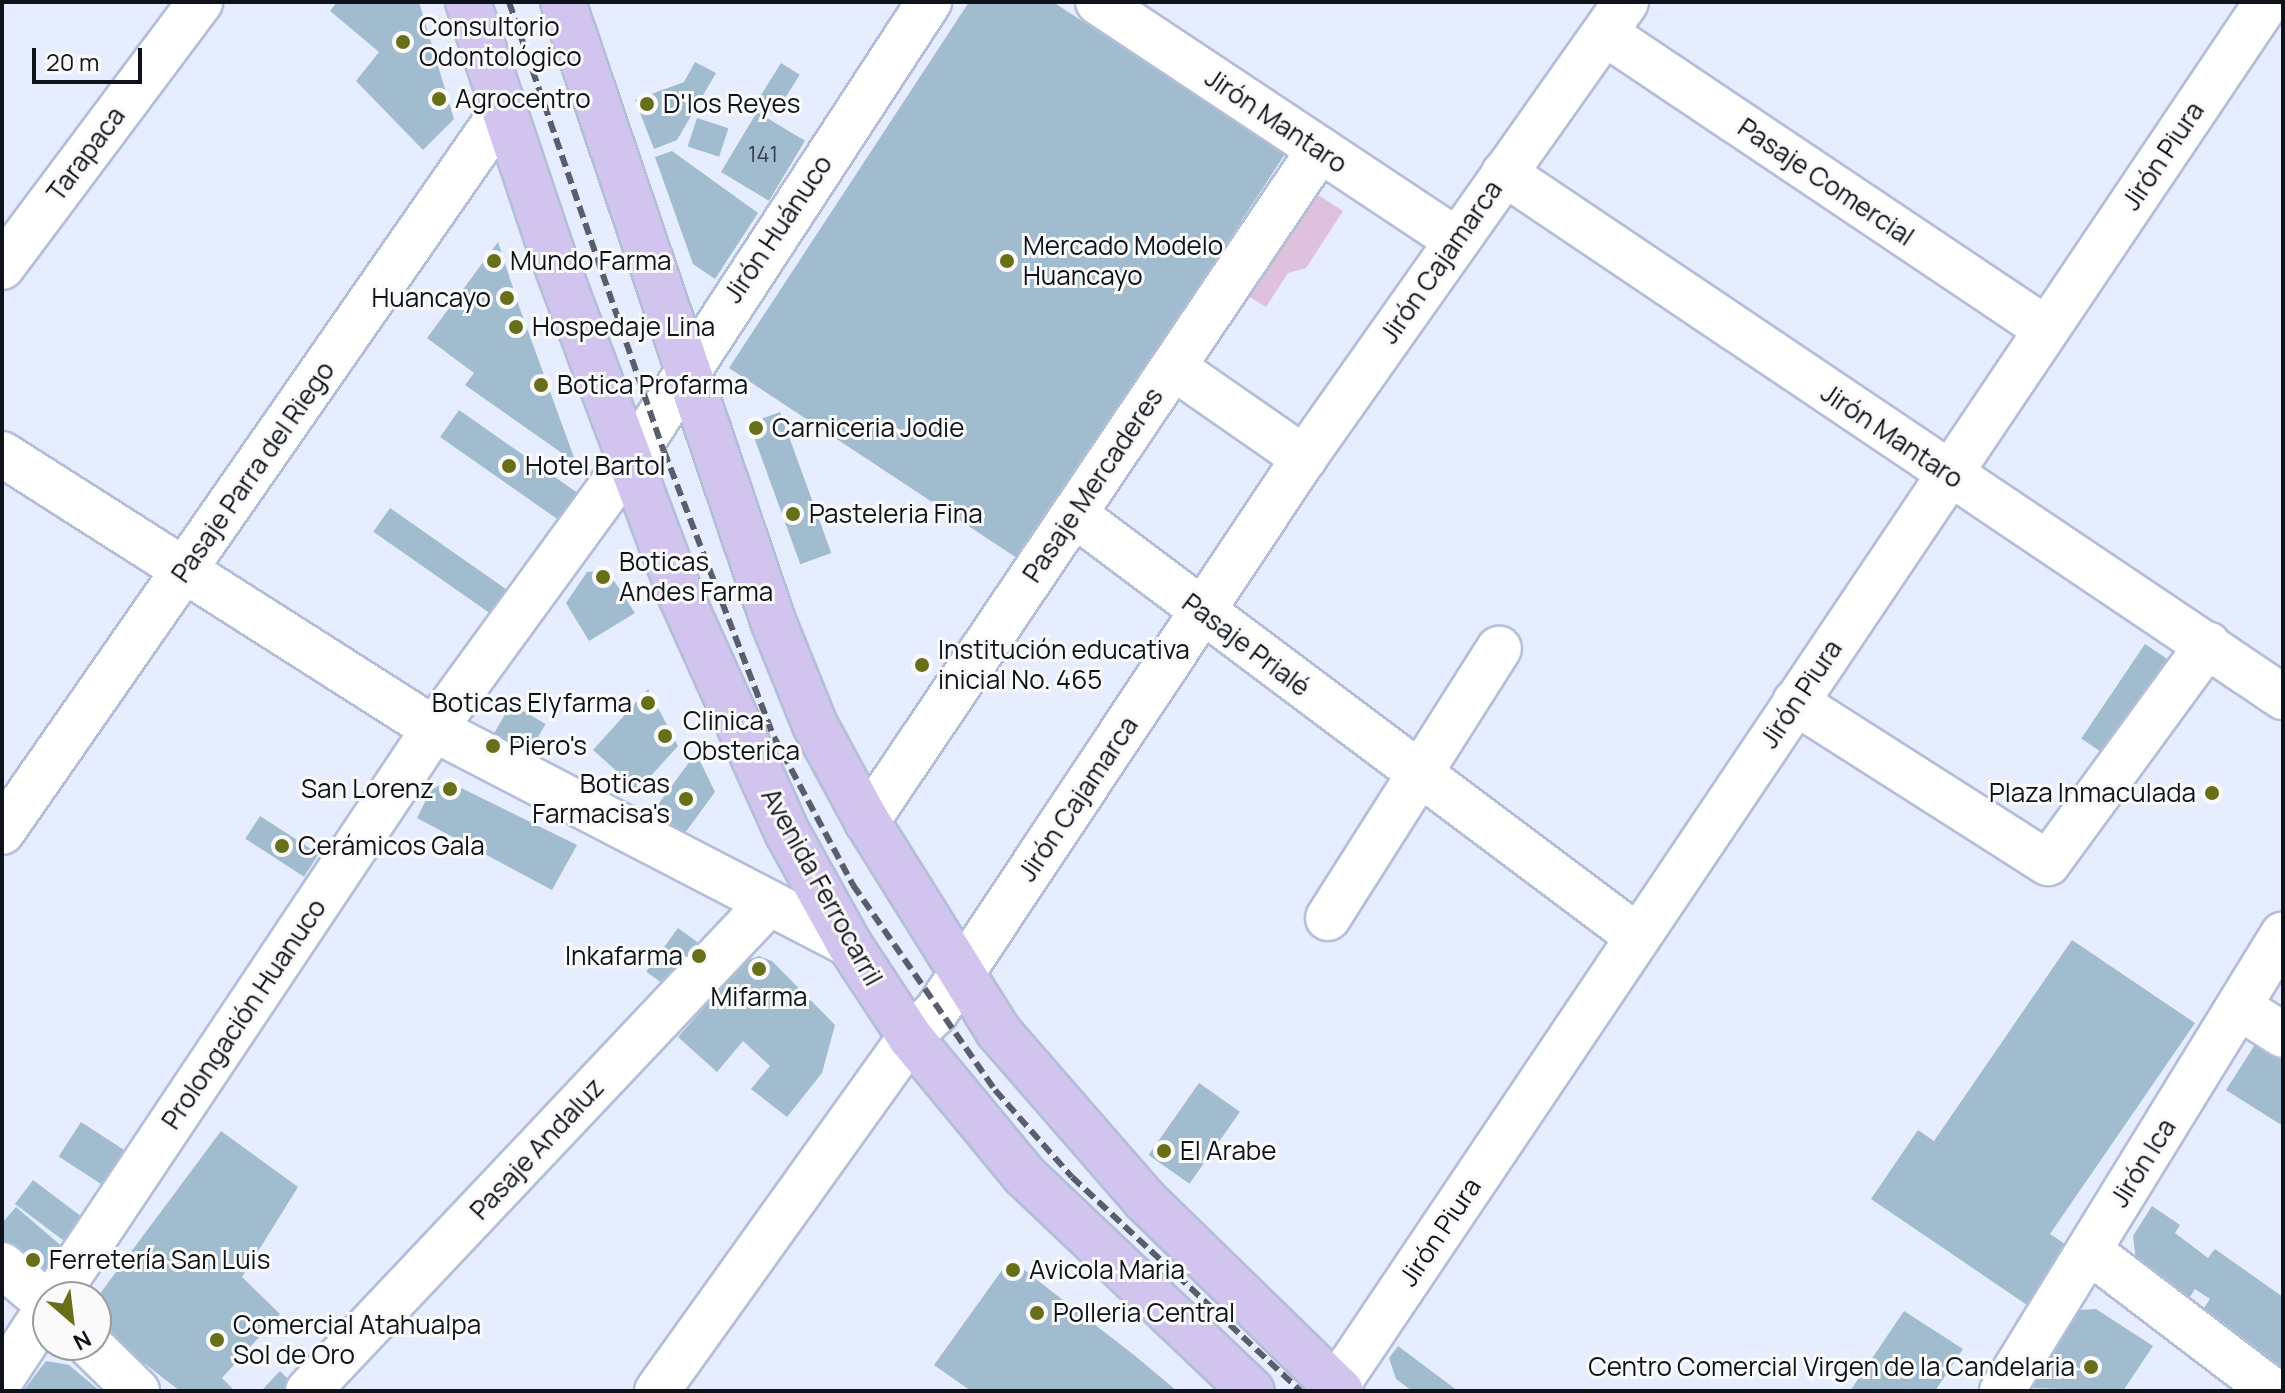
<!DOCTYPE html>
<meta charset="utf-8">
<style>
body{margin:0}
#map{position:relative;width:2285px;height:1393px;overflow:hidden;background:#e6edfe;font-family:Manrope,sans-serif}
div>[style]{position:absolute}
[style*='--x']{left:calc(var(--x)*1px);top:calc(var(--y)*1px);width:calc(var(--w)*1px);rotate:calc(var(--a)*1deg)}
.green>*{inset:0;background:#dec1dc}
.building>*{inset:0;background:#a1bcce;transform-origin:0 0}
.roads{filter:drop-shadow(2px 0 #b3bed9) drop-shadow(-2px 0 #b3bed9) drop-shadow(0 2px #b3bed9) drop-shadow(0 -2px #b3bed9)}
.minor>*{height:44px;margin:-22px;padding:0 22px;transform-origin:22px;border-radius:22px;background:#fff}
.major>*{height:44px;margin:-22px;padding:0 22px;transform-origin:22px;border-radius:22px;background:#d1c4ee}
.rail>*{height:6px;margin-top:-3px;transform-origin:0;background:repeating-linear-gradient(90deg,#595e6a 0 12px,transparent 0 18px)}
.dots>*{width:22px;height:22px;translate:-50% -50%;box-sizing:border-box;border:4px solid #fafafa;border-radius:50%}
span{translate:-50% -50%;white-space:nowrap;text-align:center;line-height:1.15;-webkit-text-stroke:6px #fafafa;paint-order:stroke}
.number-label{font-size:22px;color:#333c48}
.number-label span{-webkit-text-stroke-width:0}
.poi-label{font-size:26px;color:#0e121b}
.left{translate:0 -50%;text-align:left}
.right{translate:-100% -50%;text-align:right}
.street-label{font-size:26px;color:#0e121b}
.frame{position:absolute;inset:0;border:4px solid #0e121b;pointer-events:none}
.north{position:absolute;left:32px;top:1281px;width:80px;height:80px;box-sizing:border-box;background:#fafafa;border:2px solid #9c9da1;border-radius:50%;rotate:152deg;font-size:22px;font-weight:700;line-height:32px;text-align:center;color:#0e121b}
.north::after{content:'';display:block;margin:auto;width:28px;height:36px;background:#677018;clip-path:polygon(50% 0,100% 100%,50% 72%,0 100%)}
.scale{position:absolute;left:32px;top:48px;width:110px;height:36px;box-sizing:border-box;border:4px solid #0e121b;border-top:0;padding-left:10px;font-size:24px;line-height:28px;white-space:nowrap;color:#0e121b;-webkit-text-stroke:6px #fafafa;paint-order:stroke}
</style>
<div id="map">
<div class="green">
<div style="clip-path:polygon(1301px 184px,1343px 211px,1306px 268px,1288px 273px,1266px 307px,1232px 286px)"></div>
</div>
<div class="building">
<div style="clip-path:polygon(337px 2px,419px 2px,454px 119px,423px 150px,356px 81px,379px 52px,330px 11px)"></div>
<div style="clip-path:polygon(969px 2px,1053px 2px,1285px 154px,1020px 560px,729px 368px)"></div>
<div style="clip-path:polygon(695px 62px,716px 73px,677px 140px,654px 149px,635px 100px,684px 82px)"></div>
<div style="left:781px;top:63px;width:22px;height:47px;rotate:32deg"></div>
<div style="left:757px;top:112px;width:56px;height:70px;rotate:31deg"></div>
<div style="left:697px;top:118px;width:33px;height:30px;rotate:18deg"></div>
<div style="clip-path:polygon(672px 151px,758px 213px,715px 279px,693px 264px,655px 157px)"></div>
<div style="clip-path:polygon(498px 242px,520px 309px,576px 463px,465px 385px,474px 373px,427px 338px)"></div>
<div style="left:459px;top:410px;width:147px;height:33px;rotate:35deg"></div>
<div style="left:780px;top:412px;width:150px;height:33px;rotate:70deg"></div>
<div style="left:390px;top:508px;width:144px;height:29px;rotate:35deg"></div>
<div style="clip-path:polygon(607px 570px,635px 613px,589px 641px,566px 603px,587px 572px)"></div>
<div style="left:2145px;top:644px;width:29px;height:114px;rotate:34deg"></div>
<div style="clip-path:polygon(648px 689px,678px 746px,638px 790px,593px 750px)"></div>
<div style="left:511px;top:704px;width:40px;height:52px;rotate:30deg"></div>
<div style="clip-path:polygon(696px 753px,715px 792px,679px 841px,648px 818px)"></div>
<div style="clip-path:polygon(447px 781px,577px 845px,552px 890px,417px 818px,431px 790px)"></div>
<div style="left:260px;top:816px;width:70px;height:27px;rotate:33deg"></div>
<div style="left:678px;top:928px;width:32px;height:54px;rotate:36deg"></div>
<div style="clip-path:polygon(2072px 940px,2195px 1023px,2050px 1234px,2071px 1248px,2030px 1307px,1871px 1199px,1918px 1130px,1934px 1141px)"></div>
<div style="clip-path:polygon(759px 956px,772px 961px,835px 1025px,822px 1073px,787px 1117px,751px 1089px,770px 1066px,743px 1041px,717px 1072px,678px 1037px,745px 961px)"></div>
<div style="clip-path:polygon(2256px 1043px,2283px 1044px,2283px 1126px,2226px 1090px)"></div>
<div style="left:1199px;top:1083px;width:50px;height:88px;rotate:35deg"></div>
<div style="left:81px;top:1122px;width:62px;height:41px;rotate:33deg"></div>
<div style="clip-path:polygon(221px 1131px,298px 1187px,242px 1277px,280px 1314px,222px 1378px,235px 1391px,180px 1391px,100px 1329px,96px 1299px)"></div>
<div style="left:33px;top:1180px;width:64px;height:30px;rotate:37deg"></div>
<div style="clip-path:polygon(2152px 1206px,2180px 1225px,2175px 1233px,2208px 1258px,2215px 1249px,2283px 1297px,2283px 1368px,2204px 1308px,2210px 1299px,2195px 1289px,2190px 1297px,2136px 1260px,2133px 1236px)"></div>
<div style="clip-path:polygon(16px 1207px,65px 1249px,43px 1273px,2px 1249px,2px 1223px)"></div>
<div style="clip-path:polygon(1010px 1259px,1134px 1355px,1177px 1391px,971px 1391px,934px 1365px)"></div>
<div style="clip-path:polygon(2096px 1309px,2153px 1346px,2123px 1391px,2029px 1388px,2080px 1310px)"></div>
<div style="clip-path:polygon(1904px 1311px,1963px 1349px,1935px 1391px,1850px 1391px)"></div>
<div style="clip-path:polygon(1398px 1346px,1458px 1391px,1412px 1391px,1396px 1379px,1389px 1358px)"></div>
<div style="clip-path:polygon(46px 1361px,69px 1365px,100px 1391px,23px 1391px)"></div>
<div style="clip-path:polygon(280px 1371px,300px 1391px,261px 1391px)"></div>
</div>
<div class="roads">
<div class="minor">
<div style="--x:1098;--y:2;--w:429;--a:33.6"></div>
<div style="--x:1606;--y:34;--w:530;--a:33.84"></div>
<div style="--x:1504;--y:173;--w:939;--a:33.93"></div>
<div style="--x:2;--y:267;--w:331;--a:-53.2"></div>
<div style="--x:1173;--y:367;--w:160;--a:34.8"></div>
<div style="--x:2;--y:454;--w:512;--a:32.48"></div>
<div style="--x:434;--y:729;--w:467;--a:27.4"></div>
<div style="--x:1074;--y:514;--w:705;--a:36.87"></div>
<div style="--x:1795;--y:702;--w:300;--a:32.5"></div>
<div style="--x:2048;--y:863;--w:271;--a:-53.8"></div>
<div style="--x:867;--y:821;--w:810;--a:-56.02"></div>
<div style="--x:2;--y:832;--w:878;--a:-55.21"></div>
<div style="--x:1328;--y:918;--w:319;--a:-57.6"></div>
<div style="--x:2239;--y:1007;--w:52;--a:32.5"></div>
<div style="--x:2089;--y:1251;--w:231;--a:37.3"></div>
<div style="--x:2;--y:1265;--w:60;--a:40.3"></div>
<div style="--x:55;--y:1297;--w:683;--a:-56.29"></div>
<div style="--x:434;--y:729;--w:334;--a:-53.9"></div>
<div style="--x:631;--y:459;--w:546;--a:-56.89"></div>
<div style="--x:90;--y:1345;--w:66;--a:44.4"></div>
<div style="--x:2;--y:1378;--w:84;--a:-56.7"></div>
<div style="--x:308;--y:1391;--w:667;--a:-46.64"></div>
<div style="--x:657;--y:1391;--w:435;--a:-54.4"></div>
<div style="--x:910;--y:1037;--w:36;--a:-44"></div>
<div style="--x:936;--y:1012;--w:665;--a:-56.41"></div>
<div style="--x:1304;--y:458;--w:558;--a:-54.77"></div>
<div style="--x:1333;--y:1391;--w:1674;--a:-56.08"></div>
<div style="--x:2002;--y:1391;--w:536;--a:-58.41"></div>
</div>
<div class="major">
<div style="--x:468;--y:2;--w:262;--a:71.5"></div>
<div style="--x:551;--y:250;--w:367;--a:69.4"></div>
<div style="--x:680;--y:594;--w:263;--a:65.8"></div>
<div style="--x:788;--y:834;--w:126;--a:61"></div>
<div style="--x:849;--y:944;--w:111;--a:56.7"></div>
<div style="--x:910;--y:1037;--w:179;--a:50.4"></div>
<div style="--x:1024;--y:1175;--w:314;--a:43.5"></div>
<div style="--x:563;--y:2;--w:654;--a:71.26"></div>
<div style="--x:773;--y:621;--w:112;--a:68"></div>
<div style="--x:815;--y:725;--w:109;--a:61.6"></div>
<div style="--x:867;--y:821;--w:248;--a:58"></div>
<div style="--x:998;--y:1031;--w:224;--a:49"></div>
<div style="--x:1145;--y:1200;--w:274;--a:44.3"></div>
</div>
</div>
<div class="rail">
<div style="--x:509;--y:2;--w:475;--a:71"></div>
<div style="--x:664;--y:451;--w:306;--a:69"></div>
<div style="--x:774;--y:737;--w:168;--a:61.9"></div>
<div style="--x:853;--y:885;--w:249;--a:55.3"></div>
<div style="--x:995;--y:1090;--w:116;--a:48.5"></div>
<div style="--x:1072;--y:1177;--w:313;--a:43.1"></div>
</div>
<div class="dots">
<div style="left:403px;top:42px;background:#677018"></div>
<div style="left:439px;top:99px;background:#677018"></div>
<div style="left:647px;top:104px;background:#677018"></div>
<div style="left:494px;top:261px;background:#677018"></div>
<div style="left:1007px;top:261px;background:#677018"></div>
<div style="left:507px;top:298px;background:#677018"></div>
<div style="left:516px;top:327px;background:#677018"></div>
<div style="left:541px;top:385px;background:#677018"></div>
<div style="left:756px;top:428px;background:#677018"></div>
<div style="left:509px;top:466px;background:#677018"></div>
<div style="left:793px;top:514px;background:#677018"></div>
<div style="left:603px;top:577px;background:#677018"></div>
<div style="left:922px;top:665px;background:#677018"></div>
<div style="left:648px;top:703px;background:#677018"></div>
<div style="left:665px;top:736px;background:#677018"></div>
<div style="left:493px;top:746px;background:#677018"></div>
<div style="left:450px;top:789px;background:#677018"></div>
<div style="left:2212px;top:793px;background:#677018"></div>
<div style="left:686px;top:799px;background:#677018"></div>
<div style="left:282px;top:846px;background:#677018"></div>
<div style="left:699px;top:956px;background:#677018"></div>
<div style="left:759px;top:969px;background:#677018"></div>
<div style="left:1164px;top:1151px;background:#677018"></div>
<div style="left:33px;top:1260px;background:#677018"></div>
<div style="left:1013px;top:1270px;background:#677018"></div>
<div style="left:1037px;top:1313px;background:#677018"></div>
<div style="left:217px;top:1340px;background:#677018"></div>
<div style="left:2091px;top:1367px;background:#677018"></div>
</div>
<div class="number-label">
<span style="left:763px;top:155px">141</span>
</div>
<div class="poi-label">
<span class="left" style="left:419px;top:42px">Consultorio<br>Odontológico</span>
<span class="left" style="left:455px;top:99px">Agrocentro</span>
<span class="left" style="left:663px;top:104px">D'los Reyes</span>
<span class="left" style="left:1023px;top:261px">Mercado Modelo<br>Huancayo</span>
<span class="left" style="left:510px;top:261px">Mundo Farma</span>
<span class="right" style="left:491px;top:298px">Huancayo</span>
<span class="left" style="left:532px;top:327px">Hospedaje Lina</span>
<span class="left" style="left:557px;top:385px">Botica Profarma</span>
<span class="left" style="left:772px;top:428px">Carniceria Jodie</span>
<span class="left" style="left:525px;top:466px">Hotel Bartol</span>
<span class="left" style="left:809px;top:514px">Pasteleria Fina</span>
<span class="left" style="left:619px;top:577px">Boticas<br>Andes Farma</span>
<span class="left" style="left:938px;top:665px">Institución educativa<br>inicial No. 465</span>
<span class="right" style="left:632px;top:703px">Boticas Elyfarma</span>
<span class="left" style="left:683px;top:736px">Clinica<br>Obsterica</span>
<span class="left" style="left:509px;top:746px">Piero's</span>
<span class="right" style="left:670px;top:799px">Boticas<br>Farmacisa's</span>
<span class="right" style="left:434px;top:789px">San Lorenz</span>
<span class="right" style="left:2196px;top:793px">Plaza Inmaculada</span>
<span class="left" style="left:298px;top:846px">Cerámicos Gala</span>
<span class="right" style="left:683px;top:956px">Inkafarma</span>
<span style="left:759px;top:997px">Mifarma</span>
<span class="left" style="left:1180px;top:1151px">El Arabe</span>
<span class="left" style="left:49px;top:1260px">Ferretería San Luis</span>
<span class="left" style="left:1029px;top:1270px">Avicola Maria</span>
<span class="left" style="left:1053px;top:1313px">Polleria Central</span>
<span class="left" style="left:233px;top:1340px">Comercial Atahualpa<br>Sol de Oro</span>
<span class="right" style="left:2075px;top:1367px">Centro Comercial Virgen de la Candelaria</span>
</div>
<div class="street-label">
<span style="left:1276px;top:121px;rotate:34deg">Jirón Mantaro</span>
<span style="left:86px;top:154px;rotate:-53deg">Tarapaca</span>
<span style="left:2163px;top:156px;rotate:-56deg">Jirón Piura</span>
<span style="left:1826px;top:182px;rotate:34deg">Pasaje Comercial</span>
<span style="left:778px;top:229px;rotate:-56deg">Jirón Huánuco</span>
<span style="left:1441px;top:262px;rotate:-55deg">Jirón Cajamarca</span>
<span style="left:1892px;top:436px;rotate:34deg">Jirón Mantaro</span>
<span style="left:253px;top:472px;rotate:-55deg">Pasaje Parra del Riego</span>
<span style="left:1093px;top:485px;rotate:-56deg">Pasaje Mercaderes</span>
<span style="left:1246px;top:645px;rotate:37deg">Pasaje Prialé</span>
<span style="left:1801px;top:694px;rotate:-56deg">Jirón Piura</span>
<span style="left:1078px;top:799px;rotate:-56deg">Jirón Cajamarca</span>
<span style="left:822px;top:887px;rotate:61deg">Avenida Ferrocarril</span>
<span style="left:244px;top:1014px;rotate:-56deg">Prolongación Huanuco</span>
<span style="left:537px;top:1149px;rotate:-47deg">Pasaje Andaluz</span>
<span style="left:2143px;top:1163px;rotate:-58deg">Jirón Ica</span>
<span style="left:1440px;top:1232px;rotate:-56deg">Jirón Piura</span>
</div>
<div class="frame"></div>
<div class="north">N</div>
<div class="scale">20 m</div>
</div>
